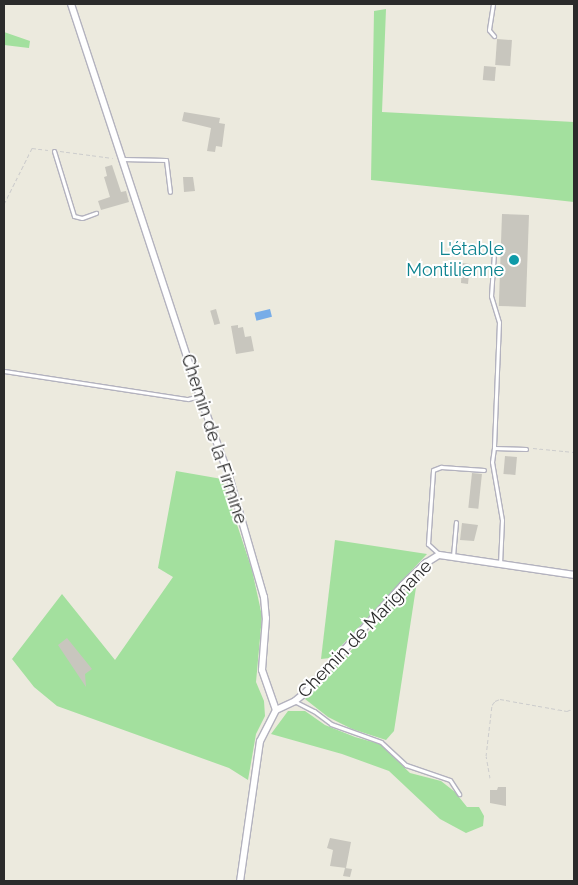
<!DOCTYPE html>
<meta charset="utf-8">
<style>
body{margin:0}
#map{position:relative;width:578px;height:885px;overflow:hidden;background:#eceade;font-family:Raleway,sans-serif}
div>[style]{position:absolute}
[style*='--x']{left:calc(var(--x)*1px);top:calc(var(--y)*1px);width:calc(var(--w)*1px);rotate:calc(var(--a)*1deg)}
.green>*{inset:0;background:#a3e09e}
.water>*{inset:0;background:#78ade8;transform-origin:0 0}
.building>*{inset:0;background:#c8c6be;transform-origin:0 0}
.path>*{height:1px;margin-top:-0.5px;transform-origin:0;background:repeating-linear-gradient(90deg,#ccc 0 4px,transparent 0 6.5px)}
.roads{filter:drop-shadow(1px 0 #b3b2be) drop-shadow(-1px 0 #b3b2be) drop-shadow(0 1px #b3b2be) drop-shadow(0 -1px #b3b2be)}
.lane>*{height:3px;margin:-1.5px;padding:0 1.5px;transform-origin:1.5px;border-radius:1.5px;background:#fff}
.street>*{height:6px;margin:-3px;padding:0 3px;transform-origin:3px;border-radius:3px;background:#fff}
.dots>*{width:14px;height:14px;translate:-50% -50%;box-sizing:border-box;border:2px solid #fff;border-radius:50%}
span{translate:-50% -50%;white-space:nowrap;text-align:center;line-height:1.15;-webkit-text-stroke:4px #fff;paint-order:stroke}
.culture-label{font-size:18px;color:#0d838f}
.right{translate:-100% -50%;text-align:right}
.street-label{font-size:18px;color:#2b2b2b}
.frame{position:absolute;inset:0;border:5px solid #2b2b2b;pointer-events:none}
</style>
<div id="map">
<div class="green">
<div style="clip-path:polygon(386px 9px,382px 112px,574px 122px,574px 202px,371px 180px,374px 11px)"></div>
<div style="clip-path:polygon(4px 29px,4px 32px,30px 41px,29px 48px,4px 45px)"></div>
<div style="clip-path:polygon(176px 471px,222px 479px,252px 570px,262px 616px,256px 682px,264px 701px,265px 716px,256px 734px,248px 780px,229px 768px,57px 706px,34px 687px,12px 659px,62px 594px,115px 660px,173px 577px,158px 568px)"></div>
<div style="clip-path:polygon(335px 540px,427px 554px,330px 658px,321px 659px)"></div>
<div style="clip-path:polygon(417px 581px,394px 731px,386px 740px,352px 729px,328px 717px,305px 699px)"></div>
<div style="clip-path:polygon(288px 711px,305px 711px,325px 725px,355px 737px,380px 744px,410px 773px,441px 781px,455px 792px,467px 807px,479px 807px,484px 816px,483px 826px,466px 833px,440px 819px,389px 771px,342px 754px,271px 734px)"></div>
</div>
<div class="water">
<div style="left:270px;top:309px;width:8px;height:16px;rotate:76deg"></div>
</div>
<div class="building">
<div style="left:497px;top:39px;width:15px;height:26px;rotate:4deg"></div>
<div style="left:484px;top:66px;width:12px;height:14px;rotate:5deg"></div>
<div style="clip-path:polygon(184px 112px,220px 118px,219px 123px,225px 124px,222px 147px,216px 146px,215px 152px,207px 151px,211px 128px,182px 121px)"></div>
<div style="clip-path:polygon(112px 165px,121px 192px,126px 191px,129px 202px,101px 210px,98px 201px,110px 197px,104px 177px,107px 176px,105px 167px)"></div>
<div style="clip-path:polygon(183px 177px,193px 177px,195px 191px,184px 192px)"></div>
<div style="left:502px;top:214px;width:27px;height:92px;rotate:2deg"></div>
<div style="clip-path:polygon(462px 263px,470px 264px,468px 284px,461px 283px)"></div>
<div style="left:216px;top:309px;width:15px;height:6px;rotate:74deg"></div>
<div style="clip-path:polygon(238px 325px,238px 328px,243px 327px,245px 337px,251px 336px,254px 351px,236px 354px,231px 326px)"></div>
<div style="left:505px;top:456px;width:12px;height:18px;rotate:5deg"></div>
<div style="left:472px;top:473px;width:10px;height:35px;rotate:6deg"></div>
<div style="clip-path:polygon(462px 523px,478px 525px,474px 541px,460px 540px)"></div>
<div style="clip-path:polygon(67px 638px,92px 669px,85px 674px,86px 687px,58px 645px)"></div>
<div style="clip-path:polygon(498px 787px,506px 787px,506px 806px,490px 803px,490px 790px,497px 790px)"></div>
<div style="clip-path:polygon(330px 838px,351px 842px,346px 868px,330px 866px,333px 850px,327px 848px)"></div>
<div style="clip-path:polygon(345px 868px,352px 869px,350px 877px,343px 876px)"></div>
</div>
<div class="path">
<div style="--x:60;--y:151;--w:53;--a:7.5"></div>
<div style="--x:4;--y:204;--w:63;--a:-63.4"></div>
<div style="--x:32;--y:148;--w:16;--a:7"></div>
<div style="--x:533;--y:448;--w:41;--a:5.6"></div>
<div style="--x:490;--y:778;--w:22;--a:-100"></div>
<div style="--x:486;--y:756;--w:51;--a:-83.3"></div>
<div style="--x:492;--y:705;--w:5;--a:-53"></div>
<div style="--x:495;--y:701;--w:5;--a:-22"></div>
<div style="--x:500;--y:699;--w:68;--a:10.2"></div>
<div style="--x:567;--y:711;--w:8;--a:-23"></div>
</div>
<div class="roads">
<div class="lane">
<div style="--x:493;--y:4;--w:26;--a:99"></div>
<div style="--x:489;--y:30;--w:8;--a:50"></div>
<div style="--x:54;--y:151;--w:68;--a:72.9"></div>
<div style="--x:74;--y:216;--w:8;--a:14"></div>
<div style="--x:82;--y:218;--w:15;--a:-20"></div>
<div style="--x:122;--y:159;--w:44;--a:1.3"></div>
<div style="--x:166;--y:160;--w:32;--a:83"></div>
<div style="--x:494;--y:253;--w:43;--a:94"></div>
<div style="--x:491;--y:296;--w:27;--a:73"></div>
<div style="--x:499;--y:322;--w:126;--a:92.3"></div>
<div style="--x:4;--y:371;--w:186;--a:8.7"></div>
<div style="--x:188;--y:399;--w:11;--a:-15"></div>
<div style="--x:439;--y:554;--w:15;--a:-138"></div>
<div style="--x:428;--y:544;--w:74;--a:-86.1"></div>
<div style="--x:433;--y:470;--w:9;--a:-21"></div>
<div style="--x:441;--y:467;--w:43;--a:4"></div>
<div style="--x:453;--y:556;--w:34;--a:-85"></div>
<div style="--x:500;--y:564;--w:44;--a:-87.4"></div>
<div style="--x:502;--y:520;--w:59;--a:-99.8"></div>
<div style="--x:492;--y:462;--w:14;--a:-82"></div>
<div style="--x:494;--y:448;--w:32;--a:2"></div>
<div style="--x:296;--y:702;--w:20;--a:27"></div>
<div style="--x:314;--y:711;--w:21;--a:37"></div>
<div style="--x:331;--y:724;--w:53;--a:19.8"></div>
<div style="--x:381;--y:742;--w:34;--a:43"></div>
<div style="--x:406;--y:765;--w:46;--a:18.8"></div>
<div style="--x:450;--y:780;--w:17;--a:57"></div>
</div>
<div class="street">
<div style="--x:71;--y:4;--w:413;--a:71.8"></div>
<div style="--x:200;--y:396;--w:85;--a:70.1"></div>
<div style="--x:229;--y:476;--w:126;--a:73.9"></div>
<div style="--x:264;--y:597;--w:21;--a:85"></div>
<div style="--x:266;--y:618;--w:52;--a:94.4"></div>
<div style="--x:262;--y:670;--w:42;--a:70.7"></div>
<div style="--x:276;--y:710;--w:35;--a:117"></div>
<div style="--x:260;--y:741;--w:141;--a:98.1"></div>
<div style="--x:276;--y:710;--w:21;--a:-25"></div>
<div style="--x:295;--y:701;--w:14;--a:-39"></div>
<div style="--x:306;--y:692;--w:144;--a:-47.8"></div>
<div style="--x:403;--y:585;--w:32;--a:-44"></div>
<div style="--x:426;--y:563;--w:15;--a:-32"></div>
<div style="--x:439;--y:555;--w:136;--a:8.4"></div>
</div>
</div>
<div class="dots">
<div style="left:514px;top:260px;background:#0f9aa8"></div>
</div>
<div class="culture-label">
<span class="right" style="left:504px;top:260px">L'étable<br>Montilienne</span>
</div>
<div class="street-label">
<span style="left:214px;top:439px;rotate:72deg">Chemin de la Firmine</span>
<span style="left:365px;top:629px;rotate:-46deg">Chemin de Marignane</span>
</div>
<div class="frame"></div>
</div>
